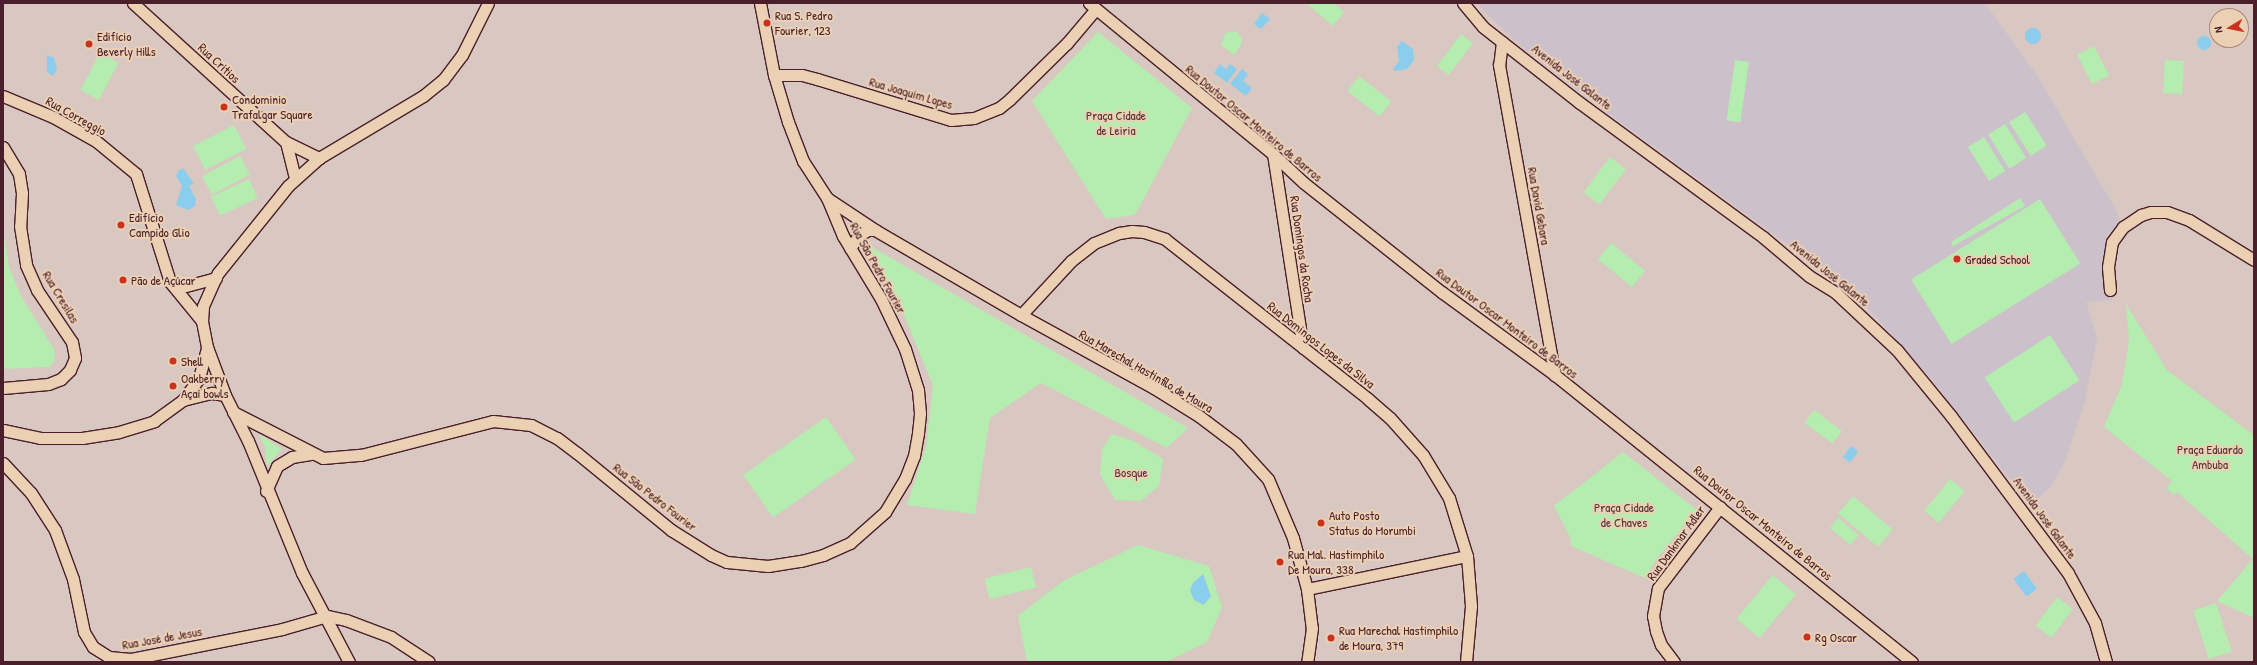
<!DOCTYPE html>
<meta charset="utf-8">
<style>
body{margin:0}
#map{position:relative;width:2257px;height:665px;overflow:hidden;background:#d9c7c1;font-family:"Patrick Hand",sans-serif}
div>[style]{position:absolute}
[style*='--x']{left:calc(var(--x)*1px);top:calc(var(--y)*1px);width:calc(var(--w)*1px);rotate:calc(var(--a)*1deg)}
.built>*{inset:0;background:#ccc0cb}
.green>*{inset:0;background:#b5ecaf;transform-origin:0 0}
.water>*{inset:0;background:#8bcdec;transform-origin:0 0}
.round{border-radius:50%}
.roads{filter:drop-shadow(1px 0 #4a1f2b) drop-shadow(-1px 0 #4a1f2b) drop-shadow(0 1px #4a1f2b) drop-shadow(0 -1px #4a1f2b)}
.minor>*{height:11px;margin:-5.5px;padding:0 5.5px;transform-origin:5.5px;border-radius:5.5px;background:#ecd0b3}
.dots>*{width:11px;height:11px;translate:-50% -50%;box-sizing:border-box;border:2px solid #ecd0b3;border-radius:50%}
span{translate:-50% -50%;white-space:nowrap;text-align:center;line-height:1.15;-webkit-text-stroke:4px #ecd0b3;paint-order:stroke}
.poi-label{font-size:13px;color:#4a1f2b}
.left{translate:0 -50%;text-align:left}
.street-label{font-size:13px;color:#4a1f2b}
.park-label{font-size:13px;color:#553438}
.frame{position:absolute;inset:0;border:4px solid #4a1f2b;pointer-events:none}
.north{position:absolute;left:2209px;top:8px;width:40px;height:40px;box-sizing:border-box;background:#ecd0b3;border:1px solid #ab897d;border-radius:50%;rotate:260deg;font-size:11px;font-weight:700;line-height:16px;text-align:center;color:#4a1f2b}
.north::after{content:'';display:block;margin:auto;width:14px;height:18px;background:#c8321e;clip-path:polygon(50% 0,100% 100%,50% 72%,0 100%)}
</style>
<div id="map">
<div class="built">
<div style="clip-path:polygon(1476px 3px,1985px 3px,2038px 77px,2115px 208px,2123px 227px,2109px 250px,2112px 300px,2086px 302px,2097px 338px,2085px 401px,2066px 459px,2052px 485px,2031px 506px,1930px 377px,1877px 318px,1842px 284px,1586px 97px,1514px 40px)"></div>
</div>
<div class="green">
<div style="clip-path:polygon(1306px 3px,1333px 3px,1344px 12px,1333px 26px)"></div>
<div style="clip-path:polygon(1230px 31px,1237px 32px,1242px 39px,1240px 47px,1234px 55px,1221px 45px,1225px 34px)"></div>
<div style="clip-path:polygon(1098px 32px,1192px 108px,1135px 215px,1106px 219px,1032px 101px)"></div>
<div style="left:1461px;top:34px;width:15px;height:40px;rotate:37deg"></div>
<div style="left:2094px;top:46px;width:33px;height:19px;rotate:63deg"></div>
<div style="left:100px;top:53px;width:21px;height:42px;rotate:28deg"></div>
<div style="left:1735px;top:60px;width:14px;height:61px;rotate:8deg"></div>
<div style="left:2165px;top:60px;width:19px;height:33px;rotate:3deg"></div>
<div style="left:1359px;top:76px;width:41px;height:19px;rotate:38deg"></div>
<div style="left:2025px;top:112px;width:40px;height:19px;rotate:57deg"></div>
<div style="left:2005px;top:124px;width:40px;height:20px;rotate:58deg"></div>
<div style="left:234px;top:125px;width:27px;height:46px;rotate:63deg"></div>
<div style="left:1984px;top:137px;width:40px;height:19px;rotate:58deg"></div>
<div style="left:240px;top:156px;width:21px;height:43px;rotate:62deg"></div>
<div style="left:1610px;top:157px;width:20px;height:44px;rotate:37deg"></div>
<div style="left:249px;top:179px;width:21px;height:42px;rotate:65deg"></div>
<div style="clip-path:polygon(2020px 198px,2025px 206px,1953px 246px,1951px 242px)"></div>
<div style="left:2040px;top:199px;width:76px;height:152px;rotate:58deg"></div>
<div style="clip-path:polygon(3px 228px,9px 267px,21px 296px,54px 349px,55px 361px,49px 367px,3px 369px)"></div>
<div style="left:1611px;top:243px;width:44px;height:21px;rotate:39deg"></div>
<div style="clip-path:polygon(868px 245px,1188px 428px,1167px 448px,1041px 383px,990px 418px,975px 514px,907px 505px,926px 446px,933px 385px,898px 301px)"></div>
<div style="clip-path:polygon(2126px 304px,2167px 370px,2254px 435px,2254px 618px,2217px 601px,2253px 559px,2177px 492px,2174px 495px,2166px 488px,2172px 481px,2104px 427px,2122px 384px,2129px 341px)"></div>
<div style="left:2050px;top:335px;width:54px;height:78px;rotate:57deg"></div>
<div style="left:1814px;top:410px;width:35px;height:16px;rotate:37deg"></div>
<div style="left:826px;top:417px;width:52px;height:101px;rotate:55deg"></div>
<div style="clip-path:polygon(259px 434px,282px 449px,267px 466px,265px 447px)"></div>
<div style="clip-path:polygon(1112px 434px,1134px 441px,1163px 459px,1159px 486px,1141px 501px,1115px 500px,1100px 475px,1102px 449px)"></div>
<div style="clip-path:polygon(1623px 452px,1697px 510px,1658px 557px,1645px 578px,1571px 546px,1570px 537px,1554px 506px)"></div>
<div style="left:1950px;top:479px;width:19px;height:41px;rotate:39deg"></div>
<div style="left:1853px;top:496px;width:52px;height:23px;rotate:40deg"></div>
<div style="left:1838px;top:518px;width:27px;height:13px;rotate:39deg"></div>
<div style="clip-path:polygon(1138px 545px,1209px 566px,1222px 607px,1207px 642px,1166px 662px,1027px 662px,1018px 616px,1063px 581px)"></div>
<div style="left:1031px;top:567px;width:21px;height:48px;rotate:76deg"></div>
<div style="left:1773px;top:575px;width:30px;height:57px;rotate:40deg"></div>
<div style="left:2057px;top:597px;width:20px;height:36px;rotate:37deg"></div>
<div style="left:2216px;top:603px;width:51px;height:24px;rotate:72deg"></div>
</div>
<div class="water">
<div style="clip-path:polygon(1262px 13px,1270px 19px,1261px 29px,1254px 24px)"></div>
<div class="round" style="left:2025px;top:28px;width:16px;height:16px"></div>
<div class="round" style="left:2197px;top:36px;width:14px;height:14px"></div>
<div style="clip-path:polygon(1402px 41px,1413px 49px,1414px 60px,1407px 69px,1395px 71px,1393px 69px,1399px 61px,1397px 47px)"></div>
<div style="clip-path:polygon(47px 55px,54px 58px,57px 69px,53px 76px,47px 72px)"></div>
<div style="clip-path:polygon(1220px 64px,1226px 69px,1230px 64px,1237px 69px,1227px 83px,1214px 73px)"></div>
<div style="clip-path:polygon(1242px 69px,1248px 74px,1243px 81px,1252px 88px,1246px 96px,1230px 84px)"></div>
<div style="clip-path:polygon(183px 168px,194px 184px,189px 186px,196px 199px,195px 206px,188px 210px,176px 205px,182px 186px,176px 176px,178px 171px)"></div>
<div style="left:1851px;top:446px;width:9px;height:14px;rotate:36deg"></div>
<div style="left:2024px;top:571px;width:22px;height:13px;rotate:54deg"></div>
<div style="clip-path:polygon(1203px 574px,1211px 596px,1204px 605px,1194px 600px,1190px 590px,1193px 583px)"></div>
</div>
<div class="roads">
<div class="minor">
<div style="--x:133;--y:3;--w:207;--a:42.3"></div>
<div style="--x:286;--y:142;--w:37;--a:26"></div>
<div style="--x:1089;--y:3;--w:238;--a:39.4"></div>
<div style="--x:1273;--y:154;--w:42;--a:43.1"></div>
<div style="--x:1304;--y:183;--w:177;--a:38.4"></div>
<div style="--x:1443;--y:293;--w:139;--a:36.2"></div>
<div style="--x:1555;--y:375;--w:458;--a:38.8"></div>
<div style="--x:1463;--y:3;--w:31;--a:50"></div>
<div style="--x:1483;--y:27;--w:123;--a:38.1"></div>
<div style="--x:1580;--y:103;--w:227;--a:36.2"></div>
<div style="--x:1763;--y:237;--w:60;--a:40.3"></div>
<div style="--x:1809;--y:276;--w:32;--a:32"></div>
<div style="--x:1836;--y:293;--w:83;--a:43.1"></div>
<div style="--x:1897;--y:350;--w:85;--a:50.7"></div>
<div style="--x:1951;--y:416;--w:196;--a:53.3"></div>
<div style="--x:2068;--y:573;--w:57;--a:61.6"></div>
<div style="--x:2095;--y:623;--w:41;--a:74.2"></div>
<div style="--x:1502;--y:42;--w:23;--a:97"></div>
<div style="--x:1499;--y:65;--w:315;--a:79.8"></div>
<div style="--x:774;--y:75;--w:28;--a:0"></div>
<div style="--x:802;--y:75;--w:16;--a:15"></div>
<div style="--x:817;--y:79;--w:140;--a:17"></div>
<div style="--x:951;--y:120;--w:23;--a:-5"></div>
<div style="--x:974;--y:118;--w:27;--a:-22"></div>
<div style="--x:999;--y:108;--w:14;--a:-39"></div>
<div style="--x:1010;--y:99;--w:80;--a:-44.5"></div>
<div style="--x:1067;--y:43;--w:43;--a:-49.7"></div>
<div style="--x:3;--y:96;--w:54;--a:22.8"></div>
<div style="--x:53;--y:117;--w:49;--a:29.2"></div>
<div style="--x:96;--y:141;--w:52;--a:39.5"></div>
<div style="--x:136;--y:174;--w:113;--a:72.5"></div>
<div style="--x:170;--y:282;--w:50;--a:50.6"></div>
<div style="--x:286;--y:142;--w:38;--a:76"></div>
<div style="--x:3;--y:147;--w:31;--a:59"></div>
<div style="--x:19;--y:174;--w:19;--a:81"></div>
<div style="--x:22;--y:193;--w:33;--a:93"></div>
<div style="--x:20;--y:226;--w:39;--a:81"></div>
<div style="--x:26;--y:265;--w:27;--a:66"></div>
<div style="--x:37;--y:290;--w:63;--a:56.1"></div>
<div style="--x:72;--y:342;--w:16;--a:79"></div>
<div style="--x:75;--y:358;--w:13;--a:113"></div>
<div style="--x:70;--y:370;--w:13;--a:135"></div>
<div style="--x:61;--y:379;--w:14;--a:159"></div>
<div style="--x:48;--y:384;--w:45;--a:174.9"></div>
<div style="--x:1273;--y:154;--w:196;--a:81.2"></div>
<div style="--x:827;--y:198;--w:58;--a:33.7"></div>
<div style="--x:875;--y:230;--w:169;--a:30.2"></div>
<div style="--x:1021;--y:315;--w:152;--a:28.8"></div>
<div style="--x:1154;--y:388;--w:53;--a:31.9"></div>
<div style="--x:1199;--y:416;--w:46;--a:37.1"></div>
<div style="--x:1236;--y:444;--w:47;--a:47.6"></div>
<div style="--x:1268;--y:479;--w:64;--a:67"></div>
<div style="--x:1293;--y:538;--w:53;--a:74.6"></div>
<div style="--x:1307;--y:589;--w:39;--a:83"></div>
<div style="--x:1312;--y:628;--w:34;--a:98"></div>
<div style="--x:850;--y:248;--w:16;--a:-55"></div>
<div style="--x:859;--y:235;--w:10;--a:-29"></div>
<div style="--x:868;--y:230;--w:7;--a:0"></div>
<div style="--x:170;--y:282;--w:16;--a:14"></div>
<div style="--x:186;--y:286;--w:31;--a:-15"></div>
<div style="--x:2110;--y:290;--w:23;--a:-95"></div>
<div style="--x:2108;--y:267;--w:25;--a:-81"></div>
<div style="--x:2112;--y:242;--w:19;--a:-54"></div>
<div style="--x:2123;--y:227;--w:22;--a:-34"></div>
<div style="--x:2141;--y:215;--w:10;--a:-17"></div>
<div style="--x:2151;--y:212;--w:16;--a:0"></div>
<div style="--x:2167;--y:212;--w:23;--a:20"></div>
<div style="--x:2189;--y:220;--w:76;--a:31.6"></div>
<div style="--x:1021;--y:315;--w:74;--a:-47.2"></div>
<div style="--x:1071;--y:261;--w:29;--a:-38"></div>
<div style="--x:1094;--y:243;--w:27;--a:-22"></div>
<div style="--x:1119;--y:233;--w:13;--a:-9"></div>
<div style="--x:1132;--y:231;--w:12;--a:5"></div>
<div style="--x:1144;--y:232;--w:22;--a:18"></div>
<div style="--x:1165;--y:239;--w:258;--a:38.2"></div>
<div style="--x:1368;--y:399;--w:29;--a:41"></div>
<div style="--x:1390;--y:418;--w:50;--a:48.3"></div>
<div style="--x:1423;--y:455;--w:50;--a:58.8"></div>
<div style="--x:1449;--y:498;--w:61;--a:72.8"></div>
<div style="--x:1467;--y:556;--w:50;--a:85.4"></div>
<div style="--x:1471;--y:606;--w:56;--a:95.1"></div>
<div style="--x:183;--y:400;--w:30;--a:-14"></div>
<div style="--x:212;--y:393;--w:13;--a:9"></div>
<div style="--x:233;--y:412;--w:101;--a:27.1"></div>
<div style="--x:323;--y:458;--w:38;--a:-5"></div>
<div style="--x:361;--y:455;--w:136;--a:-14.4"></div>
<div style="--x:493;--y:421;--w:38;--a:6"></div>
<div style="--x:531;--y:425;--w:29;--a:27"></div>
<div style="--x:557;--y:438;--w:25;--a:37"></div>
<div style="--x:577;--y:453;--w:122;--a:39.3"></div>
<div style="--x:671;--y:530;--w:47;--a:32"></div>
<div style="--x:711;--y:555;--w:17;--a:24"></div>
<div style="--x:727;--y:562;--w:41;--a:5.6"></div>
<div style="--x:768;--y:566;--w:33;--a:-9"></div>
<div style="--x:801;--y:561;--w:23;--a:-15"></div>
<div style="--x:823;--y:555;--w:30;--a:-24"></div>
<div style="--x:850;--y:543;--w:47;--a:-41.5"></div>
<div style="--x:885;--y:512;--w:39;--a:-59"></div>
<div style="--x:905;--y:479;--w:25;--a:-69"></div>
<div style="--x:914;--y:456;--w:23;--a:-80"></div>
<div style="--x:918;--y:433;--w:20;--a:-84"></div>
<div style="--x:920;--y:413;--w:23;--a:-95"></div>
<div style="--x:918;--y:390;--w:43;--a:-107.6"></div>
<div style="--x:905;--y:349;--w:55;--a:-115.6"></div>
<div style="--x:881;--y:299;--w:74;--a:-121.1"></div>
<div style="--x:843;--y:236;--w:41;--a:-112.8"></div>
<div style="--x:827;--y:198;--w:44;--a:-123"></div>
<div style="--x:803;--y:161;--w:42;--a:-111"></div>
<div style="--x:788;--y:122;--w:49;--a:-106.6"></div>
<div style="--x:774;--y:75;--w:73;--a:-101"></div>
<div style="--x:3;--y:430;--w:38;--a:12"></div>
<div style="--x:40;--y:438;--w:42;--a:0"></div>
<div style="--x:82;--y:438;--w:37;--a:-9"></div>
<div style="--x:119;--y:432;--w:37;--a:-17"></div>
<div style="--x:154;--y:421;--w:36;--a:-36"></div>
<div style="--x:183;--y:400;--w:27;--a:-54"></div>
<div style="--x:199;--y:378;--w:31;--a:-75"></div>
<div style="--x:3;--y:463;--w:41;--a:47"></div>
<div style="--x:31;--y:493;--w:44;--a:57"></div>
<div style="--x:55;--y:530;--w:52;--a:69.8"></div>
<div style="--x:73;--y:579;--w:54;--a:78.3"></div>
<div style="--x:84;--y:632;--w:17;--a:59"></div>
<div style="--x:93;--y:647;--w:19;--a:32"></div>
<div style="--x:109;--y:657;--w:22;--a:5"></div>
<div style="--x:131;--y:659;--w:154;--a:-11.2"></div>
<div style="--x:282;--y:629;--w:47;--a:-16.1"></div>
<div style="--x:327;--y:616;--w:19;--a:12"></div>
<div style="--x:346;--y:620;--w:48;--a:20.7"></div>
<div style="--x:391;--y:637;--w:45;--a:33.3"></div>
<div style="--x:266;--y:491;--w:27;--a:-66"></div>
<div style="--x:277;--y:466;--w:17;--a:-31"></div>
<div style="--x:292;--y:457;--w:20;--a:-9"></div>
<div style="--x:1307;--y:589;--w:163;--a:-11.7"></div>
<div style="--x:349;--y:662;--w:101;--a:-117.8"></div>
<div style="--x:302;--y:573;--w:143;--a:-112.2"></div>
<div style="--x:248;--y:441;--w:51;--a:-116.6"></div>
<div style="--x:225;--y:395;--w:51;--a:-110.6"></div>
<div style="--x:207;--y:347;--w:26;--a:-101"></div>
<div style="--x:202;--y:321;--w:15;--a:-86"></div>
<div style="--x:203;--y:306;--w:36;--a:-66"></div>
<div style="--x:218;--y:273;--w:112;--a:-51.2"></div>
<div style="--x:288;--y:186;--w:42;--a:-42.1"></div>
<div style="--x:319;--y:158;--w:121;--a:-30.8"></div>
<div style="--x:423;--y:96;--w:26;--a:-39"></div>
<div style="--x:443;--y:80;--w:31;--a:-53"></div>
<div style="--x:462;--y:55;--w:58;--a:-63.4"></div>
<div style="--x:1674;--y:662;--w:21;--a:-127"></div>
<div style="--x:1661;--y:645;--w:15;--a:-110"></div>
<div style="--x:1656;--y:631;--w:15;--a:-101"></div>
<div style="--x:1653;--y:616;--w:28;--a:-80"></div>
<div style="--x:1658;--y:588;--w:102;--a:-52.6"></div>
</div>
</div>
<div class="dots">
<div style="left:767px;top:23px;background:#c8321e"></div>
<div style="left:89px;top:44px;background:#c8321e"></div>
<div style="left:224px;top:107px;background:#c8321e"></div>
<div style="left:121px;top:225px;background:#c8321e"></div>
<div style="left:1957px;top:259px;background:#c8321e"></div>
<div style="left:123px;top:280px;background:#c8321e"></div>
<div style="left:173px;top:361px;background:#c8321e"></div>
<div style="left:173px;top:386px;background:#c8321e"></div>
<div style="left:1321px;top:523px;background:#c8321e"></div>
<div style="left:1280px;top:562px;background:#c8321e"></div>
<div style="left:1807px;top:637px;background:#c8321e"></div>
<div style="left:1331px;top:638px;background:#c8321e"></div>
</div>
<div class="poi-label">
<span class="left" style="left:775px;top:23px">Rua S. Pedro<br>Fourier, 123</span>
<span class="left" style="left:97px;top:44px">Edifício<br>Beverly Hills</span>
<span class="left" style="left:232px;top:107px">Condominio<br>Trafalgar Square</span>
<span class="left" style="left:129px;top:225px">Edifício<br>Campido Glio</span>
<span class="left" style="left:1965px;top:259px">Graded School</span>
<span class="left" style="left:131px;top:280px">Pão de Açúcar</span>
<span class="left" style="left:181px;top:361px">Shell</span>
<span class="left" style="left:181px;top:386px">Oakberry<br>Açaí bowls</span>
<span class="left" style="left:1329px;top:523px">Auto Posto<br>Status do Morumbi</span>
<span class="left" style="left:1288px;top:562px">Rua Mal. Hastimphilo<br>De Moura, 338</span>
<span class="left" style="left:1339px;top:638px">Rua Marechal Hastimphilo<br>de Moura, 379</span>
<span class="left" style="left:1815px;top:637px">Rg Oscar</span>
</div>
<div class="street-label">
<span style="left:219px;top:63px;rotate:43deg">Rua Critios</span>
<span style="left:1572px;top:77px;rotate:38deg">Avenida José Galante</span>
<span style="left:911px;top:93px;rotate:16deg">Rua Joaquim Lopes</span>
<span style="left:76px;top:116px;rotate:29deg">Rua Correggio</span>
<span style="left:1254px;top:123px;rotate:40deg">Rua Doutor Oscar Monteiro de Barros</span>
<span style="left:1539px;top:206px;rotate:80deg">Rua David Gebara</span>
<span style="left:1302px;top:249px;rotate:82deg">Rua Domingos da Rocha</span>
<span style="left:878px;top:268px;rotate:61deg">Rua São Pedro Fourier</span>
<span style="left:1830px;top:273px;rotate:39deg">Avenida José Galante</span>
<span style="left:61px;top:297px;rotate:59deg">Rua Cresilas</span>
<span style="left:1507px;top:323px;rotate:37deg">Rua Doutor Oscar Monteiro de Barros</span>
<span style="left:1321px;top:345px;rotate:38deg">Rua Domingos Lopes da Silva</span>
<span style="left:1146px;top:371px;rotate:30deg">Rua Marechal Hastinfilo de Moura</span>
<span style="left:655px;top:497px;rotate:38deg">Rua São Pedro Fourier</span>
<span style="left:2045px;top:518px;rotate:54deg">Avenida José Galante</span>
<span style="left:1763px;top:523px;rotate:39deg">Rua Doutor Oscar Monteiro de Barros</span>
<span style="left:1676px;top:543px;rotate:-54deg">Rua Dankmar Adler</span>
<span style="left:162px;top:638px;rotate:-10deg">Rua José de Jesus</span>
</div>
<div class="park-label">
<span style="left:1116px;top:123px">Praça Cidade<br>de Leiria</span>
<span style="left:2210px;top:457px">Praça Eduardo<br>Ambuba</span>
<span style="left:1131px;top:472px">Bosque</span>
<span style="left:1624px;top:515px">Praça Cidade<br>de Chaves</span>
</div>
<div class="frame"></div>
<div class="north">N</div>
</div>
